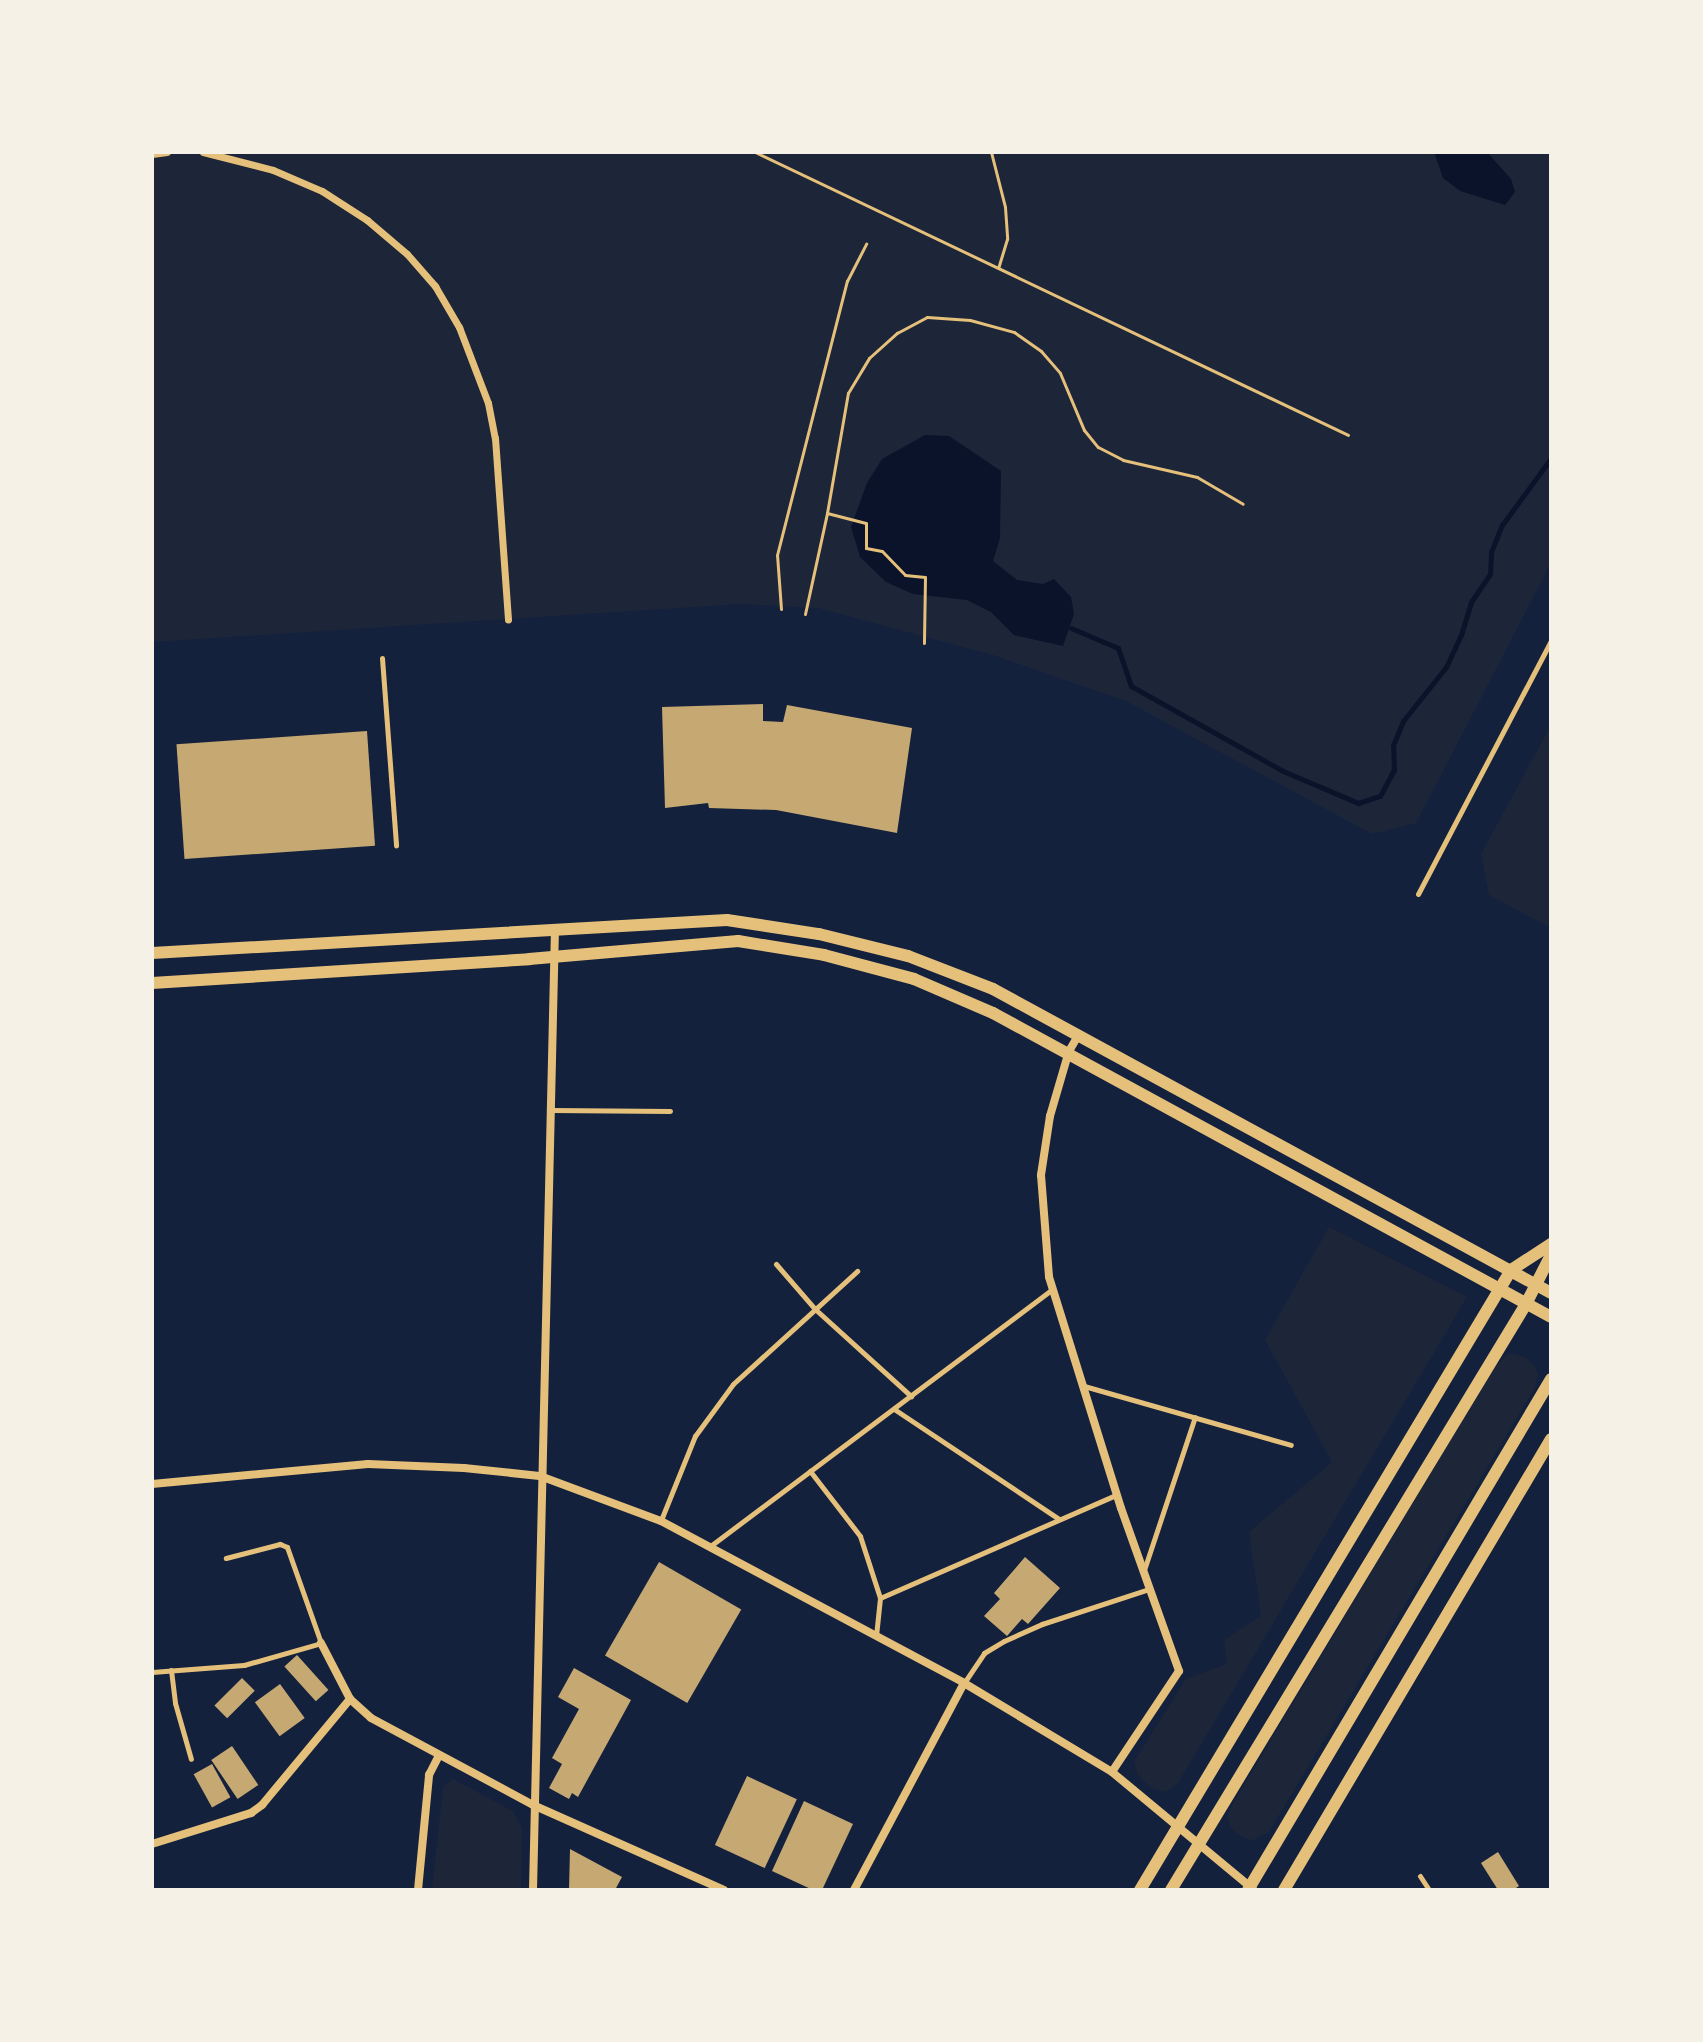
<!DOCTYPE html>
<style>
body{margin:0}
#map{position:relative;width:1703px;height:2042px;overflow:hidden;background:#14213d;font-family:Poppins,sans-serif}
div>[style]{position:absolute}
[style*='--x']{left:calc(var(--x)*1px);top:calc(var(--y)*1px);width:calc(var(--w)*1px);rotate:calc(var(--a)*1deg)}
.green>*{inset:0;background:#1d2539}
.water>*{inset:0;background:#0b132b}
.stream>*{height:5px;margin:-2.5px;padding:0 2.5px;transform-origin:2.5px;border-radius:2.5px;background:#0b132b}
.building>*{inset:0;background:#c6a872;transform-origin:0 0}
.path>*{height:3px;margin:-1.5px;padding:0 1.5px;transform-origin:1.5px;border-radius:1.5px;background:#e5c07b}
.service>*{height:5px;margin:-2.5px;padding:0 2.5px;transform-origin:2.5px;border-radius:2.5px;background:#e5c07b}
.pedestrian>*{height:7px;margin:-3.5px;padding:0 3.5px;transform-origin:3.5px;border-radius:3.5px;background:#e5c07b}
.minor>*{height:8px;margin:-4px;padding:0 4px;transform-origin:4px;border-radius:4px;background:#e5c07b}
.tertiary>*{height:12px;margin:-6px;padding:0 6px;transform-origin:6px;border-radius:6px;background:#e5c07b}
span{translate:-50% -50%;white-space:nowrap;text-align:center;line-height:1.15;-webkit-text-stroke:8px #f6f1e7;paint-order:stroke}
.frame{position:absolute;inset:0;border:154px solid #f6f1e7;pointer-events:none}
</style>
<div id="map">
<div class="green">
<div style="clip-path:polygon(152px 152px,1551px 152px,1551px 563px,1416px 823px,1372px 834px,1126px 701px,993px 655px,818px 608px,740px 604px,152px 642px)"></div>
<div style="clip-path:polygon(1551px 725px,1551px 928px,1489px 895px,1481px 854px)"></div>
<div style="clip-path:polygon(1329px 1227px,1467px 1297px,1178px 1783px,1166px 1792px,1151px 1788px,1138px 1775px,1134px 1762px,1186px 1679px,1227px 1664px,1224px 1640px,1261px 1616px,1249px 1532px,1332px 1462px,1265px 1340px)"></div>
<div style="clip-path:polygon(1509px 1353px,1525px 1357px,1535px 1366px,1538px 1375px,1534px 1389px,1269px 1832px,1251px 1841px,1238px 1834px,1230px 1826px,1227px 1816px,1232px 1805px,1494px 1368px)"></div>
<div style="clip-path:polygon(453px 1779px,513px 1811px,522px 1828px,521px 1890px,432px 1890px,443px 1787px)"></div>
</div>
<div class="water">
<div style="clip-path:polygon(1434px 152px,1487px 152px,1511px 179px,1515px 192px,1505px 205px,1460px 191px,1443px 178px)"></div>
<div style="clip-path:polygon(925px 435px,949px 436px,1001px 471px,1000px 538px,993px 561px,1017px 580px,1043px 584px,1054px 579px,1071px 597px,1074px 614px,1063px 646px,1014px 635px,991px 612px,967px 600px,913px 594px,886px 582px,860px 557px,851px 527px,867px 483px,882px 459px)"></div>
</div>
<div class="stream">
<div style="--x:1071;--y:628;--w:51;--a:23.1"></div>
<div style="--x:1118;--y:648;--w:40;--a:71.1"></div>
<div style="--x:1131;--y:686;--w:174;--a:29.2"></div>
<div style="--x:1283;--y:771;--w:82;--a:23.1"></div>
<div style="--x:1358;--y:803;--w:23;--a:-18"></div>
<div style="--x:1380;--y:796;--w:30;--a:-62"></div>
<div style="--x:1394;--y:770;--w:25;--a:-92"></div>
<div style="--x:1393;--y:745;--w:26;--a:-67"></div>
<div style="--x:1403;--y:721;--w:69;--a:-51.5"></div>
<div style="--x:1446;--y:667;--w:35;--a:-65"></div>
<div style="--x:1461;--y:635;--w:34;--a:-73"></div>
<div style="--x:1471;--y:602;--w:34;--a:-56"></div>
<div style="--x:1490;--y:574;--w:22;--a:-87"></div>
<div style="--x:1491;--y:552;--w:29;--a:-68"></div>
<div style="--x:1502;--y:525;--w:83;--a:-53.8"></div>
</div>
<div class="building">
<div style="clip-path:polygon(763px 704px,763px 721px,783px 722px,787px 705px,912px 728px,897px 833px,776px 810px,709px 808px,708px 803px,665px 808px,662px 707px)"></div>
<div style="left:367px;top:731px;width:115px;height:191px;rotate:86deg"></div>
<div style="clip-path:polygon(1025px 1557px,1060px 1588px,1028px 1624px,1022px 1619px,1007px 1636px,984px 1616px,1000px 1599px,994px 1593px)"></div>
<div style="left:659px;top:1562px;width:95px;height:108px;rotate:30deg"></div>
<div style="left:297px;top:1655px;width:47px;height:17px;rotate:48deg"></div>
<div style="clip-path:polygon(574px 1668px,631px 1700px,578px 1797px,572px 1793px,569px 1799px,549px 1788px,562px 1764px,552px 1758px,579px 1709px,558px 1697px)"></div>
<div style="left:242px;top:1678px;width:18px;height:39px;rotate:45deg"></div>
<div style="left:280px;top:1684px;width:42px;height:31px;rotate:54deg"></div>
<div style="left:232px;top:1746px;width:47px;height:25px;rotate:56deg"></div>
<div style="left:212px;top:1764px;width:38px;height:21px;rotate:61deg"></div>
<div style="left:747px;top:1776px;width:55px;height:76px;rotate:25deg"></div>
<div style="clip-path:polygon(804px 1801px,853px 1824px,822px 1890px,813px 1890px,772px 1871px)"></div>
<div style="clip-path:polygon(570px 1849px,622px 1877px,615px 1890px,569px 1890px)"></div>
<div style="clip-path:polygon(1498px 1852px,1519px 1886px,1513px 1890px,1498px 1890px,1481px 1863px)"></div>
</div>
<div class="path">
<div style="--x:755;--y:152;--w:657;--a:25.51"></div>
<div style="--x:991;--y:152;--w:57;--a:75.7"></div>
<div style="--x:1005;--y:207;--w:32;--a:86"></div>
<div style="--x:1007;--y:239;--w:30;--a:107"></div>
<div style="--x:1550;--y:152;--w:1;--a:45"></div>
<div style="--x:827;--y:513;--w:40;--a:14.4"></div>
<div style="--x:866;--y:523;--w:25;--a:90"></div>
<div style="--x:866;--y:548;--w:16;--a:11"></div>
<div style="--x:882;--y:551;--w:33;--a:46"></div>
<div style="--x:905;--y:575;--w:20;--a:6"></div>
<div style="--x:925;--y:577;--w:66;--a:90.9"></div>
<div style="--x:781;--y:609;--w:54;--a:-94.2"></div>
<div style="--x:777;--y:555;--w:283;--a:-75.7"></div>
<div style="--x:847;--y:281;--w:42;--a:-62.8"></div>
<div style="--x:805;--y:614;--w:103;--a:-77.7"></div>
<div style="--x:827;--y:513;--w:122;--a:-80.1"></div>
<div style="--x:848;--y:393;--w:41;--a:-59"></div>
<div style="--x:869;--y:358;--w:38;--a:-42"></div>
<div style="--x:897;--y:333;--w:34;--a:-28"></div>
<div style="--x:927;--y:317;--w:43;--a:4"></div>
<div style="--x:970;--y:320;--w:46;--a:15.3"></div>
<div style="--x:1014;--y:332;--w:33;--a:35"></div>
<div style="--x:1041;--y:351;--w:29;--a:49"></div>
<div style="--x:1060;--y:373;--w:62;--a:67.2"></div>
<div style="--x:1084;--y:430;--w:22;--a:51"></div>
<div style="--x:1098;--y:447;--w:28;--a:27"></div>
<div style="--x:1123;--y:460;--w:76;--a:12.9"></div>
<div style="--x:1197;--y:477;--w:53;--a:30.4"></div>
</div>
<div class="service">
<div style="--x:382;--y:658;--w:188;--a:85.7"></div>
<div style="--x:1418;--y:894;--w:286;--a:-62.3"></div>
<div style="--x:551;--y:1110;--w:119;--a:0.5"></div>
<div style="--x:776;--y:1264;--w:60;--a:49.1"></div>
<div style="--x:815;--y:1309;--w:130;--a:42.2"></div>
<div style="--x:1084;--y:1386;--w:215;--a:15.9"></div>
<div style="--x:894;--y:1409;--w:198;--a:33.7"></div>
<div style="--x:810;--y:1471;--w:82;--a:52.4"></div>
<div style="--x:860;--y:1536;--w:65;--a:72.1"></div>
<div style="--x:880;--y:1598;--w:36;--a:96"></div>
<div style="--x:661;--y:1520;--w:91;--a:-68"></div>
<div style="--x:695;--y:1436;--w:64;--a:-53.8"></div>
<div style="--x:733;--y:1384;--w:168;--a:-42.3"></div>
<div style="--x:709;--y:1547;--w:430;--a:-36.9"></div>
<div style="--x:1144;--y:1570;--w:161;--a:-71.6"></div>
<div style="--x:880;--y:1598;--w:257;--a:-23.6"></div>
<div style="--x:171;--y:1670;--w:33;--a:83"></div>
<div style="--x:175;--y:1703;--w:58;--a:74.1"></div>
<div style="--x:152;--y:1672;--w:92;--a:-4.4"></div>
<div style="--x:244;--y:1665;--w:80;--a:-15.9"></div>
<div style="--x:321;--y:1643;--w:102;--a:-109.5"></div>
<div style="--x:287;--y:1547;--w:8;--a:-157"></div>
<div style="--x:280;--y:1544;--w:56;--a:165.5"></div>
<div style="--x:964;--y:1683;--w:36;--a:-56"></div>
<div style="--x:984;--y:1653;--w:23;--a:-31"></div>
<div style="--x:1004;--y:1641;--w:42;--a:-24.1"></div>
<div style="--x:1042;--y:1624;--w:113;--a:-18.1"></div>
<div style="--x:1420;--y:1876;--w:17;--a:57"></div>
</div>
<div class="pedestrian">
<div style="--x:203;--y:152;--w:72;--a:14.4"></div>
<div style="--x:273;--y:170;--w:53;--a:23.2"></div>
<div style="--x:322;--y:191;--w:54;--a:32.8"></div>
<div style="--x:367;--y:220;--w:52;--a:40.4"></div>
<div style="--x:407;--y:254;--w:43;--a:48.8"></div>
<div style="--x:435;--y:286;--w:48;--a:59.7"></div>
<div style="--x:459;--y:327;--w:81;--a:69.1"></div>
<div style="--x:488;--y:403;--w:36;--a:79"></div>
<div style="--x:495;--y:438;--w:182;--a:85.9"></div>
<div style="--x:152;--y:154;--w:15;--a:-8"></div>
</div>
<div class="minor">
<div style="--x:1079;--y:1034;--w:20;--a:120"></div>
<div style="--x:1069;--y:1051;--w:68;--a:106.3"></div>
<div style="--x:1050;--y:1116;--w:60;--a:98.7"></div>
<div style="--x:1041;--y:1175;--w:102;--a:85.5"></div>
<div style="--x:1049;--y:1277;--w:242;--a:72.7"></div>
<div style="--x:1121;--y:1508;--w:173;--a:70.4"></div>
<div style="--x:1179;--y:1671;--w:121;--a:123.6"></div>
<div style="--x:152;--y:1484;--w:217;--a:-5.3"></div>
<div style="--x:368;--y:1464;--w:96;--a:2.4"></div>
<div style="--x:464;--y:1468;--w:76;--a:6"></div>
<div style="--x:540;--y:1476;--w:129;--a:20.4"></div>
<div style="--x:661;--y:1521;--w:344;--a:28.1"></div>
<div style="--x:964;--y:1683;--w:173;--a:31"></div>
<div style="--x:1112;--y:1772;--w:183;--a:39.7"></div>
<div style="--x:321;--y:1643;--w:63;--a:62.6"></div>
<div style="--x:350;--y:1699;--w:28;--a:42"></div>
<div style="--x:371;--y:1718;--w:184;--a:28.2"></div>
<div style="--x:533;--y:1805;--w:209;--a:24"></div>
<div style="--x:152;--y:1844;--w:104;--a:-17.4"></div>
<div style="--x:251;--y:1813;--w:14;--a:-36"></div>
<div style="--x:262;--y:1805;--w:138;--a:-50.3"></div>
<div style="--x:418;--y:1890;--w:116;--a:-84.5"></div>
<div style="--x:429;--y:1775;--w:22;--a:-63"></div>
<div style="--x:533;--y:1890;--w:960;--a:-88.69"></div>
<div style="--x:854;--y:1890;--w:234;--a:-62"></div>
</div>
<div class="tertiary">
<div style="--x:152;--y:953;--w:576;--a:-3.28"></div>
<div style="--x:727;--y:920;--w:93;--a:8.7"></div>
<div style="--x:819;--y:934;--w:92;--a:13.9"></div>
<div style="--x:908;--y:956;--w:91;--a:21.2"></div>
<div style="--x:993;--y:989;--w:635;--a:28.58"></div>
<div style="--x:152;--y:983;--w:378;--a:-3.6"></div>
<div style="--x:529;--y:959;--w:210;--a:-4.9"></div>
<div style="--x:738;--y:941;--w:87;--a:9.2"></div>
<div style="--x:824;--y:955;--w:93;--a:14.9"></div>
<div style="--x:914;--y:979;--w:86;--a:23.3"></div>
<div style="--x:993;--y:1013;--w:635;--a:28.58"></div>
<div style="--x:1140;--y:1890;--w:723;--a:-59.1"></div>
<div style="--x:1511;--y:1270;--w:48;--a:-33"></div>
<div style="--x:1171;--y:1890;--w:685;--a:-58.79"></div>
<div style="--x:1526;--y:1304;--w:55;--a:-63"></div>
<div style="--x:1248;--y:1890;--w:594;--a:-59.33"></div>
<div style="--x:1284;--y:1890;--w:524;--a:-59.37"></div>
</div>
<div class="frame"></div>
</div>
